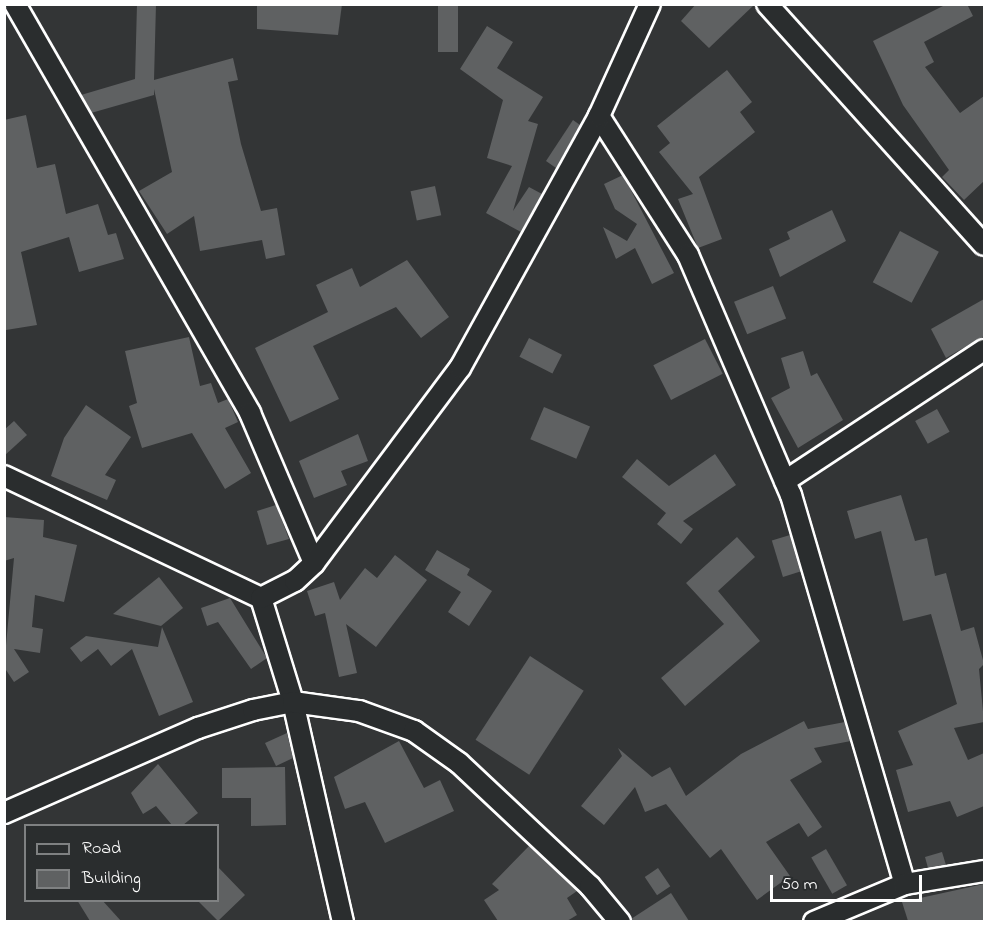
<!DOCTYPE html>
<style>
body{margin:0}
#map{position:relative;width:989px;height:926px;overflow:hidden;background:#333536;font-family:"Indie Flower",sans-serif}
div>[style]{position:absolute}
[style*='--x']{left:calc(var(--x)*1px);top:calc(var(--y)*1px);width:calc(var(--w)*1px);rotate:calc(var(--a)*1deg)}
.building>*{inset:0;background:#5f6162;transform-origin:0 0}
.roads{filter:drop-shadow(2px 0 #fff) drop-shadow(-2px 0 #fff) drop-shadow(0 2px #fff) drop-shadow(0 -2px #fff)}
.street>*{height:20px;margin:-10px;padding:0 10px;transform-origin:10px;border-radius:10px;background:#2a2d2e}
span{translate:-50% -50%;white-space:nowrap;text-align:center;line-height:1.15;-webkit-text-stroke:4.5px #2a2d2e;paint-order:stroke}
.frame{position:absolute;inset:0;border:6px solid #fff;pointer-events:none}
.legend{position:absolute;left:24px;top:824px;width:195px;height:78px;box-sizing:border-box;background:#2a2d2e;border:2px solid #7f8182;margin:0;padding:8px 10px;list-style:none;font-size:18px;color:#fff}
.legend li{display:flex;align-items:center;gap:12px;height:30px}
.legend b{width:30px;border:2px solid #7f8182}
.scale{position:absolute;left:770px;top:875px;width:152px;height:27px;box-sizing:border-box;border:3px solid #fff;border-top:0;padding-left:8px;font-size:18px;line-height:21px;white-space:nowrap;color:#fff;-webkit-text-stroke:4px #2a2d2e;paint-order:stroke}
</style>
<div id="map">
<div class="building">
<div style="clip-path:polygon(137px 4px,156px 4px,154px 80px,233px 58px,238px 80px,228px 82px,241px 144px,261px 211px,277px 208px,285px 255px,266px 259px,262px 240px,200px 251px,194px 216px,167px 234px,139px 191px,172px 172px,154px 89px,154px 95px,91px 113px,81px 95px,135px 79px)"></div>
<div style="clip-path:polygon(257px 4px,342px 4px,338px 35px,257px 29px)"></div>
<div style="left:438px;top:4px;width:20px;height:48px"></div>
<div style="clip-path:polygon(696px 4px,755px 4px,709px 48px,681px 21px)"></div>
<div style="clip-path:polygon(947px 4px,967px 4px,973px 16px,924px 42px,934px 62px,925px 67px,960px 113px,984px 96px,984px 181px,964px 200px,942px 177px,949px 170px,903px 105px,873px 41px)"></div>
<div style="clip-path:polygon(487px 26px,513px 42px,497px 68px,543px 97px,528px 121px,538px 124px,513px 211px,529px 187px,542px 194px,521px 232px,486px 213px,512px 166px,487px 158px,503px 100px,460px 69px)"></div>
<div style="clip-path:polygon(727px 70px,752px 102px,740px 112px,755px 132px,699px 177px,722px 239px,698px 248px,678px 199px,693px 194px,659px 152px,670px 143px,657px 126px)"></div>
<div style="clip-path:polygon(26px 115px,37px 168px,55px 164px,66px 214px,98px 204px,108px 235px,116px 233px,124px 259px,79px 272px,69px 237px,21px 252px,37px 325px,6px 330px,4px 120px)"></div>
<div style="clip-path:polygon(573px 120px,580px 125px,556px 168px,546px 161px)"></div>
<div style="clip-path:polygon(623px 175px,674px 273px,652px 284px,635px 248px,616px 259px,603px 227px,627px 241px,637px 224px,615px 209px,604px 184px)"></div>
<div style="left:435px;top:186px;width:30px;height:25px;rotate:78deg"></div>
<div style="clip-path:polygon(832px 210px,846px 241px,780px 277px,769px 249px,790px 239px,787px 232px)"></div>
<div style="left:900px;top:231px;width:44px;height:58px;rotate:28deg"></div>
<div style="clip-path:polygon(407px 260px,449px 317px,421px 338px,396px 307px,313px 346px,339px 399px,290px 422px,255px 348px,328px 312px,316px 285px,352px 268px,360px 287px)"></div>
<div style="left:773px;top:286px;width:35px;height:42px;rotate:68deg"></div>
<div style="clip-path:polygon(984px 299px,984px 336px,946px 358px,931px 329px)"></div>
<div style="clip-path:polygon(189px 337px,200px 386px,211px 383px,218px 403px,228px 399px,238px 422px,225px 428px,251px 473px,225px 489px,192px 433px,142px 448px,129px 406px,137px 403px,125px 351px)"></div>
<div style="left:529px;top:338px;width:37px;height:21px;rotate:27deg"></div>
<div style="left:705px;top:339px;width:39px;height:58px;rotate:63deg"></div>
<div style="clip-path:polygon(803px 351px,811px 376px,817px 373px,843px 420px,798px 448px,771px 398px,790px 388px,781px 358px)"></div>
<div style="clip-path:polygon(86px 405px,131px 437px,105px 475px,116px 480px,107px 500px,51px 476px,64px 438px)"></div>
<div style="left:544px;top:407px;width:50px;height:35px;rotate:23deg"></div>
<div style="left:937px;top:409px;width:26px;height:25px;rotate:61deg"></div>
<div style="clip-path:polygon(14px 421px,27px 435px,4px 456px,4px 430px)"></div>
<div style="clip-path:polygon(358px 434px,368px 461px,341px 471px,347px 485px,314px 498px,299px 461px)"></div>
<div style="clip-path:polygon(715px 454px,736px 485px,683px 521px,693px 529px,681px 544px,657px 524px,666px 513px,622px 477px,637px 459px,669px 486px)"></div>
<div style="clip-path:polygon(901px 495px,915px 541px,927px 538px,935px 576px,946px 573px,961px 631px,974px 627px,984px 664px,979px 669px,984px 722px,954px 728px,968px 760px,984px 753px,984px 806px,957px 817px,950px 801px,908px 812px,896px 770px,913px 765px,898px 731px,957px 704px,931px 614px,903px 621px,881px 531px,855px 539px,847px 511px)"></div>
<div style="clip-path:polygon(276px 505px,289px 539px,267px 545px,257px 511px)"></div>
<div style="clip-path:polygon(4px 517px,44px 520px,43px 537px,77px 545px,64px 602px,35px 595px,32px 627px,43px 629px,40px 653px,14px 649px,29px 672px,14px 682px,4px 667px,14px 558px,4px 561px)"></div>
<div style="left:790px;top:535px;width:38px;height:19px;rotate:73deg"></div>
<div style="clip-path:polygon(737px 537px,755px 557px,718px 591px,760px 641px,685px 706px,661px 678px,724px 624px,686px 583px)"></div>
<div style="clip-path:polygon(437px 550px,470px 569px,467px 575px,492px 591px,469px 626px,448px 612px,461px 592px,425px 570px)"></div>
<div style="clip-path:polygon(395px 555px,427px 580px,376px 647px,346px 624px,357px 673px,339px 677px,325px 613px,315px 616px,307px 591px,334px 582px,340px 600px,365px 568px,377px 578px)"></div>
<div style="clip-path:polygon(159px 577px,183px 608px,161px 626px,113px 614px)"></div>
<div style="clip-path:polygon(230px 598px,267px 658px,251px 669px,218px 622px,207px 626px,201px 608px)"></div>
<div style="clip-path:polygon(162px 627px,193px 702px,159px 716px,132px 649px,111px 666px,98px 649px,81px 662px,70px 648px,86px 636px,158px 647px)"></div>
<div style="left:530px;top:656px;width:64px;height:100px;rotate:33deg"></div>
<div style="clip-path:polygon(804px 721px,808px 729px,845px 722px,851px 741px,814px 748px,822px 762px,790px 780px,822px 827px,808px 837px,799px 823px,766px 842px,790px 876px,757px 900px,721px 849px,710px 858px,666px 804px,645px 812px,635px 787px,604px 825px,581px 806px,622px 756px,618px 748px,652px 777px,670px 767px,686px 796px,741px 754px)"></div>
<div style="clip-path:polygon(287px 733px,293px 758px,276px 766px,265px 743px)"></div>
<div style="clip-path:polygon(399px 741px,424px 788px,440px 780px,454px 811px,385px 843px,365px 802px,345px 809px,334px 777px)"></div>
<div style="clip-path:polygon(158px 764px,198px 813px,183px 825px,172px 825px,156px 806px,143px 814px,131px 793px)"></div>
<div style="clip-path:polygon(285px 767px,286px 825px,251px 826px,251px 798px,222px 798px,222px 768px)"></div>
<div style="clip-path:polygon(529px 846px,577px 891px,567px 898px,577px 915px,567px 921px,498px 921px,484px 900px,499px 890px,492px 884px)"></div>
<div style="left:826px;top:849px;width:42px;height:17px;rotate:60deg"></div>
<div style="clip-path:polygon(942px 852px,946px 865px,928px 868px,925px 857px)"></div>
<div style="clip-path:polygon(218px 867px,245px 895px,218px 921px,197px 900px,218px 900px)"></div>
<div style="left:658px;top:868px;width:22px;height:16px;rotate:56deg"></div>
<div style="clip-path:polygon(984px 884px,984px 921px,908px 921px,902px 902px)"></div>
<div style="clip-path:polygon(671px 893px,689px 921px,632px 921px,631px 919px)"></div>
<div style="clip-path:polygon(77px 900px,102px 900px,121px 921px,90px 921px)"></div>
</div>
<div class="roads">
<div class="street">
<div style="--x:15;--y:4;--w:472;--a:60.1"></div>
<div style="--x:250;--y:413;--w:163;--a:66.9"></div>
<div style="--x:767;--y:4;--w:324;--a:48"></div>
<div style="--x:599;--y:116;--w:165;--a:57.4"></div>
<div style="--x:688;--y:255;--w:261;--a:66.8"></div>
<div style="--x:791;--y:495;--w:405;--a:73.7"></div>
<div style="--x:4;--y:476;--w:284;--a:25.4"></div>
<div style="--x:261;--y:598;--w:109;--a:72.9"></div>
<div style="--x:293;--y:702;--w:226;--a:77.2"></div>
<div style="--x:785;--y:481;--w:238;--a:-33.4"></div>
<div style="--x:261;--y:598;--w:38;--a:-27"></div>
<div style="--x:295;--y:581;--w:26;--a:-43"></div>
<div style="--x:314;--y:563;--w:244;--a:-53.2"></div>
<div style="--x:460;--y:368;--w:288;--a:-61.1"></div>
<div style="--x:599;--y:116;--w:123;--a:-65.5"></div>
<div style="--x:4;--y:813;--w:212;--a:-23.7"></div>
<div style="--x:198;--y:728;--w:58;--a:-18.1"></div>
<div style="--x:253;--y:710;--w:41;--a:-11.3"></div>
<div style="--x:293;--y:702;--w:67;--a:7.8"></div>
<div style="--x:359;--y:711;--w:59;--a:20"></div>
<div style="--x:414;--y:731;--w:55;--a:35.4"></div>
<div style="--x:459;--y:763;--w:180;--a:43.2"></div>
<div style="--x:590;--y:886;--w:47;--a:50.2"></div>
<div style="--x:814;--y:922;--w:99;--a:-22.7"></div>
<div style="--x:905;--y:884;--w:80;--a:-9.3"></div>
</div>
</div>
<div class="frame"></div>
<ul class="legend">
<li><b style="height:8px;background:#2a2d2e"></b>Road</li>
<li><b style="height:16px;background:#5f6162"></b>Building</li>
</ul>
<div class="scale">50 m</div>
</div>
